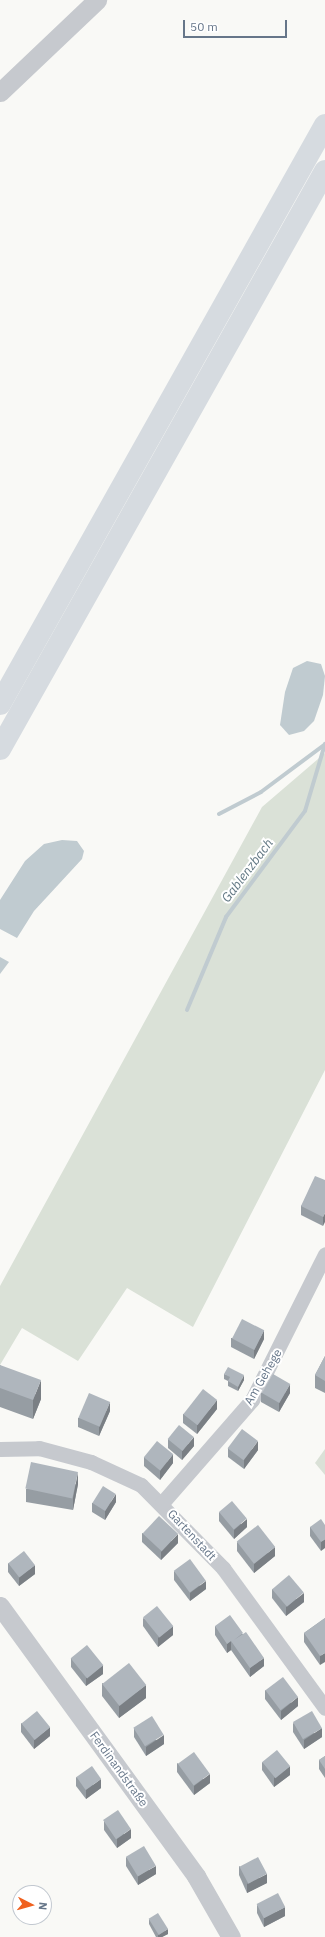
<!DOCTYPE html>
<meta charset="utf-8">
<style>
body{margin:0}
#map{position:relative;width:325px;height:1937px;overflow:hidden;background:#f9f9f6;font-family:"IBM Plex Sans",sans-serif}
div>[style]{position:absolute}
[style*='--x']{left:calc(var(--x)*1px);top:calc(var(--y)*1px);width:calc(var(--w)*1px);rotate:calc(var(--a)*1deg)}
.green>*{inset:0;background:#dae1d7}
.water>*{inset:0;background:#c0cbd0}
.stream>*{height:4px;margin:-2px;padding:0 2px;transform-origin:2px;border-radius:2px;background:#c0cbd0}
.minor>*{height:15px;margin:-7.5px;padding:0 7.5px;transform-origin:7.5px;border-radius:7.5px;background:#c6c9ce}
.tertiary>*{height:19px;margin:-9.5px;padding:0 9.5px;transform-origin:9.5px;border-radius:9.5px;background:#c6c9ce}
.trunk>*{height:22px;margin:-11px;padding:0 11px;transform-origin:11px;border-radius:11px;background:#d6dbe0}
.wall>*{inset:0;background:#969da3}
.shaded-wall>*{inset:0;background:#7a7f84}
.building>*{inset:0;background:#afb6bd;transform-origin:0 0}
span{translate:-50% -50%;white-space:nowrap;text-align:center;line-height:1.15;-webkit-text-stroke:4px #fff;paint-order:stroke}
.street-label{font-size:12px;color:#667689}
.water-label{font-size:13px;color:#627884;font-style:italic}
.north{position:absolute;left:12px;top:1885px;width:40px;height:40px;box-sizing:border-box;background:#fff;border:1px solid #c2c8d0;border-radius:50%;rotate:96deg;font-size:11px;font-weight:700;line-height:16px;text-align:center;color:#667689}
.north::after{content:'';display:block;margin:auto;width:14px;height:18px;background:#f0611f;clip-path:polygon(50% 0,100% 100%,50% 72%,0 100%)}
.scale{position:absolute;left:183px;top:20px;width:104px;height:18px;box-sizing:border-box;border:2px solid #667689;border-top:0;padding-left:5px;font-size:12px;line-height:14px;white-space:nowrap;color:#667689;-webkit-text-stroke:3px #fff;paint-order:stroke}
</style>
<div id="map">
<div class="green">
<div style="clip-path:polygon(325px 753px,325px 1070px,193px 1327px,127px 1288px,78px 1361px,22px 1328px,0 1365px,0 1286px,262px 807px)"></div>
<div style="clip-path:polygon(325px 1449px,325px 1475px,315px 1463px)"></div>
</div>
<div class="water">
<div style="clip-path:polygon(307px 661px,321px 664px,325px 676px,323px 695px,314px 721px,304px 731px,289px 735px,280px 725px,285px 692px,293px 668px)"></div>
<div style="clip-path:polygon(62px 840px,77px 841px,84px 851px,82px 859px,34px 911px,17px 938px,0 929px,0 900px,25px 861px,44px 844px)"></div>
<div style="clip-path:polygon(0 957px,9px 962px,0 974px)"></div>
</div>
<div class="stream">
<div style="--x:219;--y:814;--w:47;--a:-27.6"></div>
<div style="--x:261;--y:792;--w:79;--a:-36.7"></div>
<div style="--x:187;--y:1010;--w:101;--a:-67.2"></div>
<div style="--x:226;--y:917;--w:132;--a:-53.3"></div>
<div style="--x:305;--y:811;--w:70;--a:-73.4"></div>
</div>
<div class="minor">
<div style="--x:0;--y:1449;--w:39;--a:-1"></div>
<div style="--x:39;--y:1448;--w:54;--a:15.1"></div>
<div style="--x:91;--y:1462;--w:55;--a:24.7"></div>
<div style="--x:141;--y:1485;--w:117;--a:45.3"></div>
<div style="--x:223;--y:1568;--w:173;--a:53.9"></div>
<div style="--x:162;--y:1503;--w:137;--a:-48.9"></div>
<div style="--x:252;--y:1400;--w:163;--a:-63.4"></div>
</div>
<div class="tertiary">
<div style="--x:0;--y:92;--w:134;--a:-43.5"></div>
<div style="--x:0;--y:1606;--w:334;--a:54"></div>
<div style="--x:196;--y:1876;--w:70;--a:60.2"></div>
</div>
<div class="trunk">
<div style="--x:0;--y:704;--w:664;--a:-60.69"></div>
<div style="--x:0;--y:749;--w:663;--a:-60.65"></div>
</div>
<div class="wall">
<div style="clip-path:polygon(325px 1180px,323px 1226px,301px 1215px,301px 1206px)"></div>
<div style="clip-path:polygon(231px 1338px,264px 1339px,254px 1359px,231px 1347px)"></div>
<div style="clip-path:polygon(325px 1356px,325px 1393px,315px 1388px,315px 1375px)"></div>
<div style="clip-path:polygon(0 1365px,41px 1399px,33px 1419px,0 1407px)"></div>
<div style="clip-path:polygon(224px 1374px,244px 1380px,238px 1391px,228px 1386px,228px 1381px,224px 1379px)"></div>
<div style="clip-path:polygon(261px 1393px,290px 1393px,279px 1412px,261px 1402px)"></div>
<div style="clip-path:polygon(217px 1409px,197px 1434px,183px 1423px,183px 1414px)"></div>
<div style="clip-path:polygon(110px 1411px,99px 1436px,78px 1427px,78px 1418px)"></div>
<div style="clip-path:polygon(168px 1439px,194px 1446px,182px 1460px,168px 1448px)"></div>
<div style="clip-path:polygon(228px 1448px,258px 1450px,244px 1469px,228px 1457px)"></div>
<div style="clip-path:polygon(144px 1457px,173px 1463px,160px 1480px,144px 1466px)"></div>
<div style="clip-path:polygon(78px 1484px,73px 1510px,26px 1502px,26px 1489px)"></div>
<div style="clip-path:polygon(116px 1502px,105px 1520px,92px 1512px,92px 1503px)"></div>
<div style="clip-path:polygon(219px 1512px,247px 1527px,234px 1539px,219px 1521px)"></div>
<div style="clip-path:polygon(325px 1525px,321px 1551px,310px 1536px,310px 1527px)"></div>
<div style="clip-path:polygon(142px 1533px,178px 1543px,161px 1560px,142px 1542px)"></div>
<div style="clip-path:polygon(237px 1542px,275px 1556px,254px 1573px,237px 1551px)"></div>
<div style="clip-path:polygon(8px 1563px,35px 1574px,19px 1586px,8px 1572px)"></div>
<div style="clip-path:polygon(174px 1571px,206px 1589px,190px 1601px,174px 1580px)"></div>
<div style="clip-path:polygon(272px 1589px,304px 1602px,286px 1616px,272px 1598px)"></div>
<div style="clip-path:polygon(143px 1618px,173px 1635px,158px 1647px,143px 1626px)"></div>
<div style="clip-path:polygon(325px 1618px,320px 1665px,304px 1642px,304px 1633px)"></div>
<div style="clip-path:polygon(215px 1626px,243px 1634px,264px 1666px,250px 1677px,231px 1650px,227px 1653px,215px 1635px)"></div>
<div style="clip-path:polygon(71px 1658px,103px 1674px,86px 1686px,71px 1667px)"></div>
<div style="clip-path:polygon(102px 1683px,146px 1698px,119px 1718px,102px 1696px)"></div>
<div style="clip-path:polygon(265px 1690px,298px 1706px,281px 1720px,265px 1699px)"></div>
<div style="clip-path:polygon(21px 1723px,50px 1736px,34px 1749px,21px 1732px)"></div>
<div style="clip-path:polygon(293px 1723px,322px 1737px,304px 1749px,293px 1732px)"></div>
<div style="clip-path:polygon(134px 1728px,164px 1744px,146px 1756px,134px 1737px)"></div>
<div style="clip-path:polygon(325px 1756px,325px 1778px,319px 1769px,319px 1760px)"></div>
<div style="clip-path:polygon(262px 1762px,290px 1775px,274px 1787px,262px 1770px)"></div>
<div style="clip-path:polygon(177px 1763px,210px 1783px,194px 1795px,177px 1772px)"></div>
<div style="clip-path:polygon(76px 1777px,101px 1788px,86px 1799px,76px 1786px)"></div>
<div style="clip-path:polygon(104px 1821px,131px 1838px,117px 1848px,104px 1830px)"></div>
<div style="clip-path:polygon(126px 1857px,156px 1874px,138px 1885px,126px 1866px)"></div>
<div style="clip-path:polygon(239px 1866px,267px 1883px,247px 1893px,239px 1875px)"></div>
<div style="clip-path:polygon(257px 1905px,285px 1916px,264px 1927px,257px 1913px)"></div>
<div style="clip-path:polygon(149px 1919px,168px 1934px,162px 1937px,156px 1937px,149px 1924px)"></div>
</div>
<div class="shaded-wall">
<div style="clip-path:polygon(325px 1213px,325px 1222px,323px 1226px,323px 1217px)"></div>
<div style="clip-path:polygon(264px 1330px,264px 1339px,254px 1359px,254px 1350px)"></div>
<div style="clip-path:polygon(244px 1375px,244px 1380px,238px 1391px,238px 1387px)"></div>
<div style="clip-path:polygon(41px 1380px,41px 1399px,33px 1419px,33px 1400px)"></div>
<div style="clip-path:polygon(290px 1384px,290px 1393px,279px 1412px,279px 1403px)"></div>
<div style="clip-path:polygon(217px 1400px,217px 1409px,197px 1434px,197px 1425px)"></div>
<div style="clip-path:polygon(110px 1402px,110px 1411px,99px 1436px,99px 1427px)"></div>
<div style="clip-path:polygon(194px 1437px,194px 1446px,182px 1460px,182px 1451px)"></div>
<div style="clip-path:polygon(258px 1441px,258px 1450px,244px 1469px,244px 1460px)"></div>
<div style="clip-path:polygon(173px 1454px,173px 1463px,160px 1480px,160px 1471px)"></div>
<div style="clip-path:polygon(78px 1472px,78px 1484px,73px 1510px,73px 1498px)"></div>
<div style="clip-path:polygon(116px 1494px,116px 1502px,105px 1520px,105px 1511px)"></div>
<div style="clip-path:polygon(247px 1519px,247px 1527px,234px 1539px,234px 1530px)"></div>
<div style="clip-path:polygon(178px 1534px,178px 1543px,161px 1560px,161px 1552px)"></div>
<div style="clip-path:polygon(325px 1539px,325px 1548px,321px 1551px,321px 1542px)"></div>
<div style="clip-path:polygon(275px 1547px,275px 1556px,254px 1573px,254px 1564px)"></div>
<div style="clip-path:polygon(35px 1565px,35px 1574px,19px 1586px,19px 1577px)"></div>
<div style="clip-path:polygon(206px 1581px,206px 1589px,190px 1601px,190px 1593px)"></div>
<div style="clip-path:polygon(304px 1593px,304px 1602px,286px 1616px,286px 1607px)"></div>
<div style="clip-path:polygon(173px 1626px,173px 1635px,158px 1647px,158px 1638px)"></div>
<div style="clip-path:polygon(231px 1641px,231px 1650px,227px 1653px,227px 1644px)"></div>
<div style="clip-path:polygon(325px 1653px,325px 1662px,320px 1665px,320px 1656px)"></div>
<div style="clip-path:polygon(264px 1658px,264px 1666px,250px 1677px,250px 1668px)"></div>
<div style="clip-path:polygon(103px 1665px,103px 1674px,86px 1686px,86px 1678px)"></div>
<div style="clip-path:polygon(146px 1685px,146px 1698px,119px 1718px,119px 1705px)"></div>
<div style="clip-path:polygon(298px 1697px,298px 1706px,281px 1720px,281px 1711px)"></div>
<div style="clip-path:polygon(50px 1727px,50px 1736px,34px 1749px,34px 1740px)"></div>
<div style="clip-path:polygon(322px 1728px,322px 1737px,304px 1749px,304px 1740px)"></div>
<div style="clip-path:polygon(164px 1735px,164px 1744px,146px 1756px,146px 1747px)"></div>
<div style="clip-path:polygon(290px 1766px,290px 1775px,274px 1787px,274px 1778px)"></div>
<div style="clip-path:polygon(210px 1774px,210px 1783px,194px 1795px,194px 1786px)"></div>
<div style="clip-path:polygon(101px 1779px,101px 1788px,86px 1799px,86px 1790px)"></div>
<div style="clip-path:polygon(131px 1829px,131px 1838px,117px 1848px,117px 1839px)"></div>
<div style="clip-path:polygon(156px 1866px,156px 1874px,138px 1885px,138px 1876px)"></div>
<div style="clip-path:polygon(267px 1874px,267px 1883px,247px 1893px,247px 1884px)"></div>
<div style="clip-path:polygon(285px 1907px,285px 1916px,264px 1927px,264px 1918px)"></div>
<div style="clip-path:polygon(168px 1929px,168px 1934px,162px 1937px,158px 1937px,158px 1935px)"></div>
</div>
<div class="building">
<div style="clip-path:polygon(315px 1176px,325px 1180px,325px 1213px,323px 1217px,301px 1206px)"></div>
<div style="left:242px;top:1319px;width:25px;height:22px;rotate:27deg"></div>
<div style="clip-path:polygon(325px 1356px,325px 1381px,315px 1375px)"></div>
<div style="clip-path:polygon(0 1365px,41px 1380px,33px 1400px,0 1388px)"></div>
<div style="clip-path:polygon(228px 1367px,244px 1375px,238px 1387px,228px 1381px,230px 1377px,224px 1374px)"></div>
<div style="left:273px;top:1374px;width:20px;height:22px;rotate:30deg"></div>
<div style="left:203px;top:1389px;width:18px;height:32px;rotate:38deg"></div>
<div style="left:89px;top:1393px;width:23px;height:27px;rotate:23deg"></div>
<div style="left:179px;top:1425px;width:19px;height:18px;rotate:39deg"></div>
<div style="left:242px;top:1429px;width:20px;height:24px;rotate:37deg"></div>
<div style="left:157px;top:1441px;width:21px;height:21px;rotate:39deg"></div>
<div style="left:31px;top:1462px;width:48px;height:27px;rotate:12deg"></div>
<div style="left:103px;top:1486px;width:15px;height:20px;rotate:32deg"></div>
<div style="left:232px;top:1501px;width:23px;height:17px;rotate:50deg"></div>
<div style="left:159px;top:1516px;width:26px;height:24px;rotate:43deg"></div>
<div style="clip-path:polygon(321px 1519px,325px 1525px,325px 1539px,321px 1542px,310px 1527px)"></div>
<div style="left:258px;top:1525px;width:28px;height:27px;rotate:52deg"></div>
<div style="left:24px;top:1551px;width:18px;height:20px;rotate:52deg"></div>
<div style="left:190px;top:1559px;width:27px;height:20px;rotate:54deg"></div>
<div style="left:289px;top:1575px;width:23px;height:22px;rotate:50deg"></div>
<div style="left:157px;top:1606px;width:26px;height:18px;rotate:51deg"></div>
<div style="clip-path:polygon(230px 1615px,243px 1633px,234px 1640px,246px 1632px,264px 1658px,250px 1668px,231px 1641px,227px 1644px,215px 1626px)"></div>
<div style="clip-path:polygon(325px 1618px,325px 1653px,320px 1656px,304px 1633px)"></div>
<div style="left:87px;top:1645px;width:26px;height:21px;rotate:51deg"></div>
<div style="left:129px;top:1663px;width:28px;height:34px;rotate:52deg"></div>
<div style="left:283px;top:1677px;width:25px;height:22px;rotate:53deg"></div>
<div style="left:37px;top:1711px;width:21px;height:20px;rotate:51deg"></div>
<div style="left:312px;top:1711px;width:20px;height:22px;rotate:60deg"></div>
<div style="left:152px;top:1716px;width:22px;height:22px;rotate:58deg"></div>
<div style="left:277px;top:1750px;width:21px;height:19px;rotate:51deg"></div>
<div style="left:194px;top:1752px;width:27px;height:20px;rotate:54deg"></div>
<div style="clip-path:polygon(325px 1756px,325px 1769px,319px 1760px)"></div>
<div style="left:92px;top:1766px;width:16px;height:19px;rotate:55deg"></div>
<div style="left:118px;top:1810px;width:23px;height:18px;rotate:56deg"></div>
<div style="left:144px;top:1846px;width:23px;height:21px;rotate:59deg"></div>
<div style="left:258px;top:1857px;width:19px;height:21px;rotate:62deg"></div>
<div style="left:278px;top:1893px;width:16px;height:24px;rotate:63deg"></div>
<div style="left:158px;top:1913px;width:19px;height:11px;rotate:58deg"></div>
</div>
<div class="street-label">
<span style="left:263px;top:1377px;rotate:-60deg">Am Gehege</span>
<span style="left:192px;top:1535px;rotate:47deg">Gartenstadt</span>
<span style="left:119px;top:1769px;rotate:54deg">Ferdinandstraße</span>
</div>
<div class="water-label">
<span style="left:248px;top:871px;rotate:-53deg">Gablenzbach</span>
</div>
<div class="north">N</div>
<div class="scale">50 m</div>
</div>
